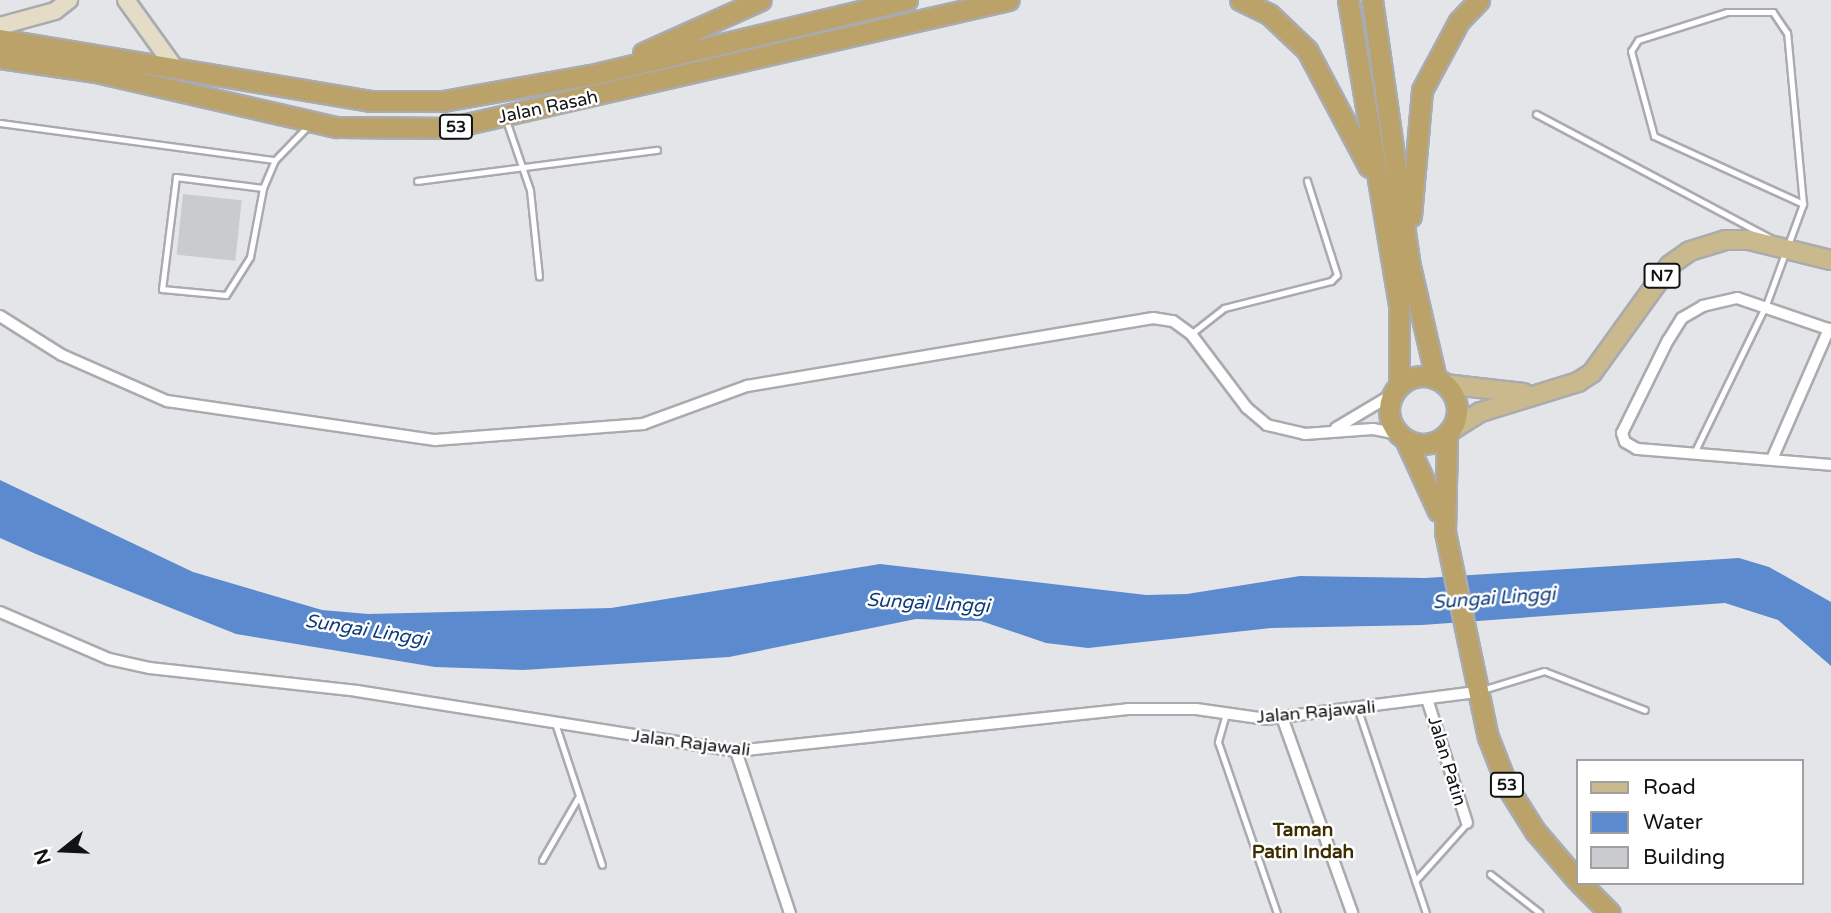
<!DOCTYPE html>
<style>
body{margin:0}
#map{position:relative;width:1831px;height:913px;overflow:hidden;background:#e3e5e8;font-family:"Varela Round",sans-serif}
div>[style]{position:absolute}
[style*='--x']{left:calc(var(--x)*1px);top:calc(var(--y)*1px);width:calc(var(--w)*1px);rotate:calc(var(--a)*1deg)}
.water>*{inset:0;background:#5c8acf}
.building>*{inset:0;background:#c9cbce;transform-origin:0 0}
.roads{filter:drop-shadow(2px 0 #aaabae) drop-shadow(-2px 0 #aaabae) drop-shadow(0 2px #aaabae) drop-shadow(0 -2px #aaabae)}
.service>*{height:5px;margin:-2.5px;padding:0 2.5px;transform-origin:2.5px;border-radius:2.5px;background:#fff}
.minor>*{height:10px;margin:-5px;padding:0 5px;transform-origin:5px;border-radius:5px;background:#fff}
.secondary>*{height:16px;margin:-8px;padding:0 8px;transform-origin:8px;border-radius:8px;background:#e5dcc7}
.primary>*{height:18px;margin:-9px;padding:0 9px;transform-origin:9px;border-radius:9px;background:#cbb98e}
.trunk>*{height:19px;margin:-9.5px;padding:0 9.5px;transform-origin:9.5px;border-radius:9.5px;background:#baa268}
.trunk>.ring{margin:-9.5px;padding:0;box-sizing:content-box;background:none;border:19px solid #baa268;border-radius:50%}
span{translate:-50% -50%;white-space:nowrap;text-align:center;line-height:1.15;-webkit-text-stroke:5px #fff;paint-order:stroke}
.shield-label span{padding:2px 5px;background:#fff;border:2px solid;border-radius:5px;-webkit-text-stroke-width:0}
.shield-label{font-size:16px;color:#111213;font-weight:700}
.street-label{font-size:18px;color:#111213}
.water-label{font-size:19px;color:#0e3b79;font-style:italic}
.neighbourhood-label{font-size:19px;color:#3c2d03;font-weight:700}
.legend{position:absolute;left:1576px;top:759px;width:228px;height:126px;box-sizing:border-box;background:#fff;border:2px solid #a0a0a1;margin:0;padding:9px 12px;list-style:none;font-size:21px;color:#111213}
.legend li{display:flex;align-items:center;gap:14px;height:35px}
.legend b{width:35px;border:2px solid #a0a0a1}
.north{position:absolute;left:28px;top:815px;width:70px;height:70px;-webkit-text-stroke:5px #fff;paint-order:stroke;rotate:252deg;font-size:19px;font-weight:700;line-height:28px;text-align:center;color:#111213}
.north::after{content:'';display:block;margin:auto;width:24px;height:32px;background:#111213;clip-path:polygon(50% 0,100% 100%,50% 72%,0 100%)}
</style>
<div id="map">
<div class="water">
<div style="clip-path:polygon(0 480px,193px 572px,322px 610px,368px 614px,611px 608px,880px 564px,1146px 595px,1187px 594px,1300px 576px,1425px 578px,1739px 558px,1769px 567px,1831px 602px,1831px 666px,1778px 620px,1725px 603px,1422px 625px,1271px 628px,1088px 648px,1046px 643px,981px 621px,916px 619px,729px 657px,523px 670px,435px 667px,236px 634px,36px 554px,0 538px)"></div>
</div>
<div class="building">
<div style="left:183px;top:194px;width:59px;height:61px;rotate:6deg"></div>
</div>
<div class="roads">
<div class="service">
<div style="--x:1536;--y:114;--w:263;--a:27.9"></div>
<div style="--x:506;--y:120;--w:74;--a:71.1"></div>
<div style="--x:530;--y:190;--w:87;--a:84.1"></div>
<div style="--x:0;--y:123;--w:277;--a:7.7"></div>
<div style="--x:417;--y:181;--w:242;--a:-7.4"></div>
<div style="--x:263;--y:188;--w:88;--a:-172.8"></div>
<div style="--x:176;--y:177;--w:113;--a:97.1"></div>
<div style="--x:162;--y:289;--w:64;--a:5.4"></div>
<div style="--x:226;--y:295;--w:45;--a:-57.7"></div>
<div style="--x:250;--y:257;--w:70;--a:-79.3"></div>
<div style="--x:263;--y:188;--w:30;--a:-67"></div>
<div style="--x:275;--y:160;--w:47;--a:-45.9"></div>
<div style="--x:1191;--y:334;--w:42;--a:-38.2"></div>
<div style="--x:1224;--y:308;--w:110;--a:-14.2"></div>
<div style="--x:1331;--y:281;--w:8;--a:-45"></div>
<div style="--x:1337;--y:275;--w:99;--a:-107.7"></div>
<div style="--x:1695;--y:451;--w:162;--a:-64.1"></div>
<div style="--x:1766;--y:305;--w:108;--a:-69.9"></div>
<div style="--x:1803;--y:204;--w:172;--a:-95.3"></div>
<div style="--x:1787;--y:33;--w:25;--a:-124"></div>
<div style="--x:1773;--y:12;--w:46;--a:180"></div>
<div style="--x:1727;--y:12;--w:93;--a:162.5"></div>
<div style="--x:1638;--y:40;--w:13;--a:122"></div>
<div style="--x:1631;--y:51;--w:88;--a:74.9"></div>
<div style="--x:1654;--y:136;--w:164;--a:24.5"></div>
<div style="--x:1482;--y:690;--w:65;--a:-17"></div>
<div style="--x:1544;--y:671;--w:108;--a:21.1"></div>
<div style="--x:1357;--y:707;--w:217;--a:71.5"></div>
<div style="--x:1225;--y:717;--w:26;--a:106"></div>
<div style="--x:1218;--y:742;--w:181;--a:71"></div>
<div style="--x:556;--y:726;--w:146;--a:71.7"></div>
<div style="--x:542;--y:860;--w:74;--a:-60"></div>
<div style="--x:1490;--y:874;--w:63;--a:38"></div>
<div style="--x:1415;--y:881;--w:78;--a:-48.1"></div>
</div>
<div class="minor">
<div style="--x:0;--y:316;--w:73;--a:32.2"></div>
<div style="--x:62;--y:355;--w:115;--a:23.7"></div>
<div style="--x:167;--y:401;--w:271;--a:8.3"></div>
<div style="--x:435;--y:440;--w:209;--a:-4.4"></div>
<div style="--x:643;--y:424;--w:111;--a:-20.1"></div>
<div style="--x:747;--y:386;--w:412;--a:-9.5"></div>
<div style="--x:1153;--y:318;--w:20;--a:9"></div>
<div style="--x:1173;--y:321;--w:22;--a:36"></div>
<div style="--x:1191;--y:334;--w:93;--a:52.9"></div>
<div style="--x:1247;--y:408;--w:26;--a:40"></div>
<div style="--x:1267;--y:425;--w:39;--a:13"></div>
<div style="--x:1305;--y:434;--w:68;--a:-4.2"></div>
<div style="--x:1373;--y:429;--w:25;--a:11"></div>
<div style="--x:1831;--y:330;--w:99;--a:-161.2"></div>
<div style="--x:1737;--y:298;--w:35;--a:167"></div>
<div style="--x:1703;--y:306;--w:24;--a:150"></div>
<div style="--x:1682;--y:318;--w:26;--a:122"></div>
<div style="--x:1668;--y:340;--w:104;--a:116.3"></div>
<div style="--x:1622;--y:433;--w:9;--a:72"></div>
<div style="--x:1625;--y:442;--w:14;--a:30"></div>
<div style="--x:1637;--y:449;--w:195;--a:4.7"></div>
<div style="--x:1336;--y:428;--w:66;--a:-30.8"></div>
<div style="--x:1773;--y:457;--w:140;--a:-66.4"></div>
<div style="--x:0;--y:612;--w:119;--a:23.3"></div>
<div style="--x:109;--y:659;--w:42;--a:12.4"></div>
<div style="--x:150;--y:668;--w:208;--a:6.3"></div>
<div style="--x:357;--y:691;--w:384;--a:9"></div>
<div style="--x:736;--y:751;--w:394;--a:-6.1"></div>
<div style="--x:1128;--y:709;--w:68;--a:0"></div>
<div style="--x:1196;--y:709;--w:71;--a:8.1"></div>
<div style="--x:1266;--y:719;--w:212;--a:-7.3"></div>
<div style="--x:1427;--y:699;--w:130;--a:72.1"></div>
<div style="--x:1282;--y:717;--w:208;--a:70.3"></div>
<div style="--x:736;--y:751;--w:171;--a:71.6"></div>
</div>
<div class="secondary">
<div style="--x:126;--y:0;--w:84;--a:54.2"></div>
<div style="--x:0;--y:26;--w:57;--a:-15.3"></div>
<div style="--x:55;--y:11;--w:18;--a:-38"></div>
</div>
<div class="primary">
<div style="--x:1444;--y:384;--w:80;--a:6.5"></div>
<div style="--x:1450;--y:431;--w:36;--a:-32"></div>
<div style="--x:1481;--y:412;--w:102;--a:-17.2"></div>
<div style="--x:1578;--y:382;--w:17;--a:-33"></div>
<div style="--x:1592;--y:373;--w:133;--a:-54.2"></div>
<div style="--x:1670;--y:265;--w:24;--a:-35"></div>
<div style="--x:1690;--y:251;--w:37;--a:-17"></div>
<div style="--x:1725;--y:240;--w:24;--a:0"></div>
<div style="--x:1749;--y:240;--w:84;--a:13.7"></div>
</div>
<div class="trunk">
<div style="--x:1240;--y:0;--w:32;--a:26"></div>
<div style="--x:1269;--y:14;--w:52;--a:43.5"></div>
<div style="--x:1307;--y:50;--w:132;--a:62.1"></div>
<div style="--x:1348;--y:0;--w:310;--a:80.5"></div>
<div style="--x:1399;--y:306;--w:79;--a:90"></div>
<div style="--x:1372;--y:0;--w:269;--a:81.9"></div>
<div style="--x:1410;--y:266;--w:116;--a:77"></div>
<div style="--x:0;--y:39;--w:375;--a:9.5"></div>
<div style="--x:370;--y:101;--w:73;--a:0"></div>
<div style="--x:443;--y:101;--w:150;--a:-10"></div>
<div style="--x:591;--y:75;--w:325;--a:-13.4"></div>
<div style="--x:643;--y:53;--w:129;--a:-24.2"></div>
<div style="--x:0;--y:58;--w:97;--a:8.3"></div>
<div style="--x:96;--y:72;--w:247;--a:12.9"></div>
<div style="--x:337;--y:127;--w:112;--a:0.5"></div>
<div style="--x:449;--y:128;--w:574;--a:-12.88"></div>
<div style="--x:1411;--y:216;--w:126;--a:-85"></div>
<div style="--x:1422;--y:90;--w:78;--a:-61.8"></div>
<div style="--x:1459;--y:21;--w:29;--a:-46"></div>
<div class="ring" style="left:1389px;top:376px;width:49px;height:49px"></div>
<div style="--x:1447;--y:437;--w:95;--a:91.2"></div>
<div style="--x:1445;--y:532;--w:209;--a:78.2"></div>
<div style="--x:1488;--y:737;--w:55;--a:68.6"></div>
<div style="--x:1508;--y:788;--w:51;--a:57.9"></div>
<div style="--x:1535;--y:831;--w:65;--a:49.4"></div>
<div style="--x:1406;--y:441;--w:77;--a:65.4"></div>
<div style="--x:1580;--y:883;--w:42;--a:45"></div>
</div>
</div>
<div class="shield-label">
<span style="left:456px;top:127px">53</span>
<span style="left:1662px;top:276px">N7</span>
<span style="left:1507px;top:785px">53</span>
</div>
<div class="street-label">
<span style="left:548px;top:107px;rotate:-12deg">Jalan Rasah</span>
<span style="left:1316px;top:712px;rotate:-5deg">Jalan Rajawali</span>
<span style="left:691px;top:743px;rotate:7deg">Jalan Rajawali</span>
<span style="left:1447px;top:761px;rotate:73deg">Jalan Patin</span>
</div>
<div class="water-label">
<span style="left:1494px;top:599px;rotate:-4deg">Sungai Linggi</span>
<span style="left:928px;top:604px;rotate:3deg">Sungai Linggi</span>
<span style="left:366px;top:631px;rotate:9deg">Sungai Linggi</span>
</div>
<div class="neighbourhood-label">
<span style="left:1303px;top:842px">Taman<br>Patin Indah</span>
</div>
<ul class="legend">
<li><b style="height:9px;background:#cbb98e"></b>Road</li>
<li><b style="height:19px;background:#5c8acf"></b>Water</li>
<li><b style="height:19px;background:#c9cbce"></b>Building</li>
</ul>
<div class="north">N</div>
</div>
